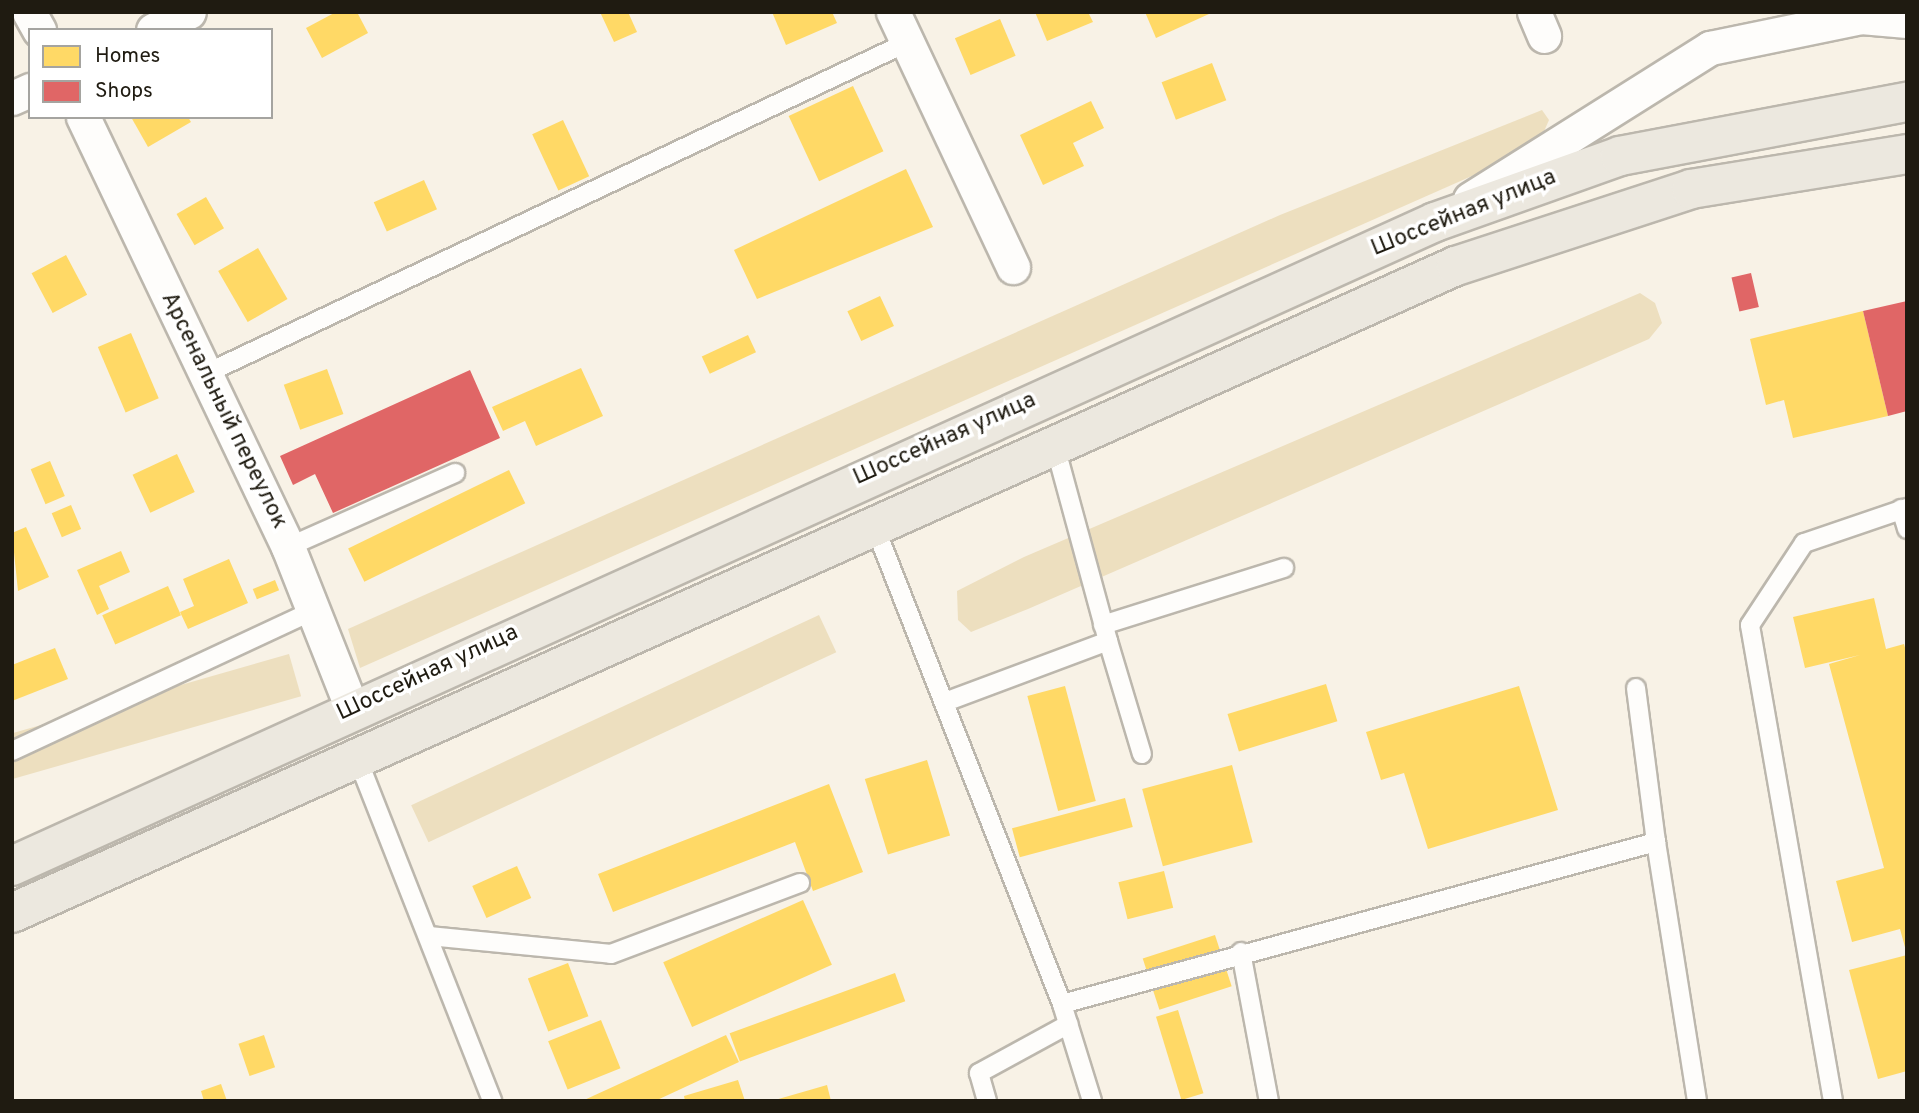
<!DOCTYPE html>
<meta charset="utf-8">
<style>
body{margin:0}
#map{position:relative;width:1919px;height:1113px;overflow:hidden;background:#f8f2e6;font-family:Overpass,sans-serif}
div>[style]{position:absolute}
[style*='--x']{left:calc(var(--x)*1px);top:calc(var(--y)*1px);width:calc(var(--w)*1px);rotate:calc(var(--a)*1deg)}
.green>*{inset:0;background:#eddfbf;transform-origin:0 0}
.homes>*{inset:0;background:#ffd966;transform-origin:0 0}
.shops>*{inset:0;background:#e06666;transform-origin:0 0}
.roads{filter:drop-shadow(2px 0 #bcb7ad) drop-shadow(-2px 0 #bcb7ad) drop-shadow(0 2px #bcb7ad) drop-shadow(0 -2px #bcb7ad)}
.service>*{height:18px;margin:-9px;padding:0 9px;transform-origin:9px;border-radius:9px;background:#fefdfb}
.minor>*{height:33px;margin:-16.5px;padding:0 16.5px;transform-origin:16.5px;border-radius:16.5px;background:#fefdfb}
.primary>*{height:38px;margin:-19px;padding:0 19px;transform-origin:19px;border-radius:19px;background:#ece8df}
span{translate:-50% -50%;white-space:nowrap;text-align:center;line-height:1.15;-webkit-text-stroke:7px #fff;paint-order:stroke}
.street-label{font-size:23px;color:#1f1b11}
.frame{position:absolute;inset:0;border:14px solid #1f1b11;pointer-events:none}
.legend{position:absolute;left:28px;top:28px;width:245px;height:91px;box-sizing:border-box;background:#fff;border:2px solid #a5a4a0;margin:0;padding:9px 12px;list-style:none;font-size:21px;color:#1f1b11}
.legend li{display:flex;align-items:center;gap:14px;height:35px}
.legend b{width:35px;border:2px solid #a5a4a0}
</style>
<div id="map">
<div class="green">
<div style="clip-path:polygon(1542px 110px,1549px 120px,1539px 143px,1508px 160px,360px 668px,348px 629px,1280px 215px)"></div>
<div style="clip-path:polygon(1640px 293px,1655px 303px,1662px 323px,1649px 339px,1028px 609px,971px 632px,958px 620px,957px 591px,1024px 557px)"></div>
<div style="left:819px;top:615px;width:41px;height:450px;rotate:65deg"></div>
<div style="left:289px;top:654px;width:44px;height:302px;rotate:74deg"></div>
</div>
<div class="homes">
<div style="clip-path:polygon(336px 12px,357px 12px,368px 33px,322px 58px,306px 28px)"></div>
<div style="clip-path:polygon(600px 12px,628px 12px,637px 32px,614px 42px)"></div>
<div style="clip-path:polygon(772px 12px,832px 12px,837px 23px,786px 45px)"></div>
<div style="clip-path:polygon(1035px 12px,1088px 12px,1093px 22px,1047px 41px)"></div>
<div style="clip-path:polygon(1145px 12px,1208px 12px,1209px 14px,1156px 38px)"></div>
<div style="left:1000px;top:19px;width:40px;height:49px;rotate:67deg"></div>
<div style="left:1212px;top:63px;width:40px;height:54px;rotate:69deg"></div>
<div style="left:853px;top:86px;width:72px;height:71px;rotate:65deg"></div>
<div style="clip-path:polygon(1091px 101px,1104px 128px,1073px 143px,1084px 166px,1043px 185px,1020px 135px)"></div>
<div style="clip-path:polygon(131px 117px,188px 117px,191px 122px,148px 147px)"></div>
<div style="left:563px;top:120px;width:62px;height:34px;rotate:65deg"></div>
<div style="clip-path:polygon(906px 169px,933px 227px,757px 299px,734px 250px)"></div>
<div style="left:424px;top:180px;width:32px;height:55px;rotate:66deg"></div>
<div style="left:206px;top:197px;width:36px;height:34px;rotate:60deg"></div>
<div style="left:258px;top:248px;width:59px;height:46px;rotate:60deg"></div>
<div style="left:66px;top:255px;width:45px;height:39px;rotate:62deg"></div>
<div style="left:880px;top:296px;width:33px;height:36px;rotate:65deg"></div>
<div style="clip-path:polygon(1863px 311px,1888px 416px,1793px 438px,1784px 400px,1766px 405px,1750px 339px)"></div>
<div style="left:131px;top:333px;width:71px;height:36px;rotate:67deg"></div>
<div style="left:748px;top:335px;width:19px;height:51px;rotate:65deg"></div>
<div style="clip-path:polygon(581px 368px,603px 416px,536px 446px,525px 421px,503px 431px,492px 407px)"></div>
<div style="left:327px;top:369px;width:48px;height:46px;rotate:70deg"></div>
<div style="left:177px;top:454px;width:42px;height:49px;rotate:65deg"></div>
<div style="left:50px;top:461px;width:38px;height:21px;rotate:67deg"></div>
<div style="left:509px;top:470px;width:37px;height:179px;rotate:64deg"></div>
<div style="left:71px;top:505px;width:26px;height:21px;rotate:67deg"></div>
<div style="clip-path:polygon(26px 527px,49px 577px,18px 591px,12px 533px)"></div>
<div style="clip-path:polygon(121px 551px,130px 572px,99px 586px,109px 609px,97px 615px,77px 570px)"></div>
<div style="clip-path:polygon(229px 559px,248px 603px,188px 629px,180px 612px,194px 606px,183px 579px)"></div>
<div style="left:275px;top:580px;width:11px;height:24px;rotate:68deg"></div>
<div style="left:168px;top:586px;width:32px;height:72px;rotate:66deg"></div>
<div style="clip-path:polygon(1874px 598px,1886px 649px,1904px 644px,1907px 655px,1906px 951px,1900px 929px,1852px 942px,1836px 881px,1884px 868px,1829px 664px,1860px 655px,1805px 668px,1793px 617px)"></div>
<div style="clip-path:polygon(55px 648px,68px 679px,12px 701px,12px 665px)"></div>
<div style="left:1326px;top:684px;width:39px;height:103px;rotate:73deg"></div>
<div style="left:1065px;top:686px;width:119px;height:39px;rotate:75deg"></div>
<div style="clip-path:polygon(1519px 686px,1558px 810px,1428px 849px,1404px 773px,1381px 780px,1366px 732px)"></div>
<div style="left:927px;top:760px;width:79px;height:65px;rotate:73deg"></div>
<div style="left:1232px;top:765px;width:80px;height:93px;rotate:75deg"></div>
<div style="clip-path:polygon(829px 784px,863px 872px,813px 891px,795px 842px,613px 912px,598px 874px)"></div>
<div style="left:1125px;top:798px;width:30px;height:117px;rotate:75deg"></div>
<div style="left:517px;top:866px;width:35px;height:49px;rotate:66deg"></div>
<div style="left:1164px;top:871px;width:38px;height:47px;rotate:76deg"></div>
<div style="left:803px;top:900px;width:71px;height:153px;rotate:66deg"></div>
<div style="left:1215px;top:935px;width:54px;height:76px;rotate:72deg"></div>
<div style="clip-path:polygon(1907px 955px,1907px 1071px,1878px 1079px,1849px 970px)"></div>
<div style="left:568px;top:963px;width:57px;height:43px;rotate:69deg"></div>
<div style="left:895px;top:973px;width:30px;height:176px;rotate:70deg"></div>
<div style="left:1178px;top:1010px;width:87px;height:23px;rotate:73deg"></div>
<div style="left:601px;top:1020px;width:52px;height:57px;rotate:68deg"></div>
<div style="left:264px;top:1035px;width:34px;height:27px;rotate:71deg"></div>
<div style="clip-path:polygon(726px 1035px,739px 1062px,655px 1101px,582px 1101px)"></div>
<div style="clip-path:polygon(738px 1080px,745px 1101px,685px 1101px,684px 1096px)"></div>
<div style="clip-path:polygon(221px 1084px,227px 1101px,204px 1101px,201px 1091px)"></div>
<div style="clip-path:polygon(827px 1085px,831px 1101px,775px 1101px,775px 1100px)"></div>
</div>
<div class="shops">
<div style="left:1751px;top:273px;width:35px;height:20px;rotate:77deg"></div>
<div style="clip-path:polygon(1907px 301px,1907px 411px,1888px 416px,1863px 311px)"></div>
<div style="clip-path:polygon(470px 370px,500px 438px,333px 513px,315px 474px,293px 485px,280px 456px)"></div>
</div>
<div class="roads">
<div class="service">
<div style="--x:205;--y:374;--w:775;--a:-25.28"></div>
<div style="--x:1901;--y:509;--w:21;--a:73"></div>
<div style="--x:873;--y:522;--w:518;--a:68.59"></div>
<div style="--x:1062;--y:1004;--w:102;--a:72.8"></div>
<div style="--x:288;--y:547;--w:183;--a:-23.9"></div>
<div style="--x:1103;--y:625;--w:190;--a:-17.5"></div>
<div style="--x:1108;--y:641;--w:118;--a:73.3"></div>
<div style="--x:1636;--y:688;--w:155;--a:82.6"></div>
<div style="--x:945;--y:702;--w:174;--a:-20.5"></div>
<div style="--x:1108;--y:641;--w:206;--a:-105.2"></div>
<div style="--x:12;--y:751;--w:334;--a:-25"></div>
<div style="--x:356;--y:755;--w:372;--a:68.5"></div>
<div style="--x:429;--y:936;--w:183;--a:5.6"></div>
<div style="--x:611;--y:954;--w:202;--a:-20.6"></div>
<div style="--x:1241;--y:952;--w:152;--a:79.4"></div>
<div style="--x:1062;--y:1004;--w:616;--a:-15.26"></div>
<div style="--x:1656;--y:842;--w:262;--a:81"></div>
<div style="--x:987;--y:1101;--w:29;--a:-106"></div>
<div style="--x:979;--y:1073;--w:102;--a:-28.6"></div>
<div style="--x:1833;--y:1101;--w:483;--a:-99.9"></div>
<div style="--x:1750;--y:625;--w:98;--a:-56.6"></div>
<div style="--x:1804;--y:543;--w:109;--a:-18.8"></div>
</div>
<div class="minor">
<div style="--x:29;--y:12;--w:21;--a:61"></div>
<div style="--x:893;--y:12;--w:282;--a:64.8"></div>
<div style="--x:1534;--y:12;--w:26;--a:67"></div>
<div style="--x:153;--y:30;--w:40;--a:-26.6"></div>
<div style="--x:12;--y:98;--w:20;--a:-24"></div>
<div style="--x:83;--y:117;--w:476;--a:64.5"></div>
<div style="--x:288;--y:547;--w:174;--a:68.4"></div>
<div style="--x:1470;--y:199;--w:284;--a:-32.2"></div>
<div style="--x:1710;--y:48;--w:154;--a:-11.6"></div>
<div style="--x:1861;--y:17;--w:46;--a:5"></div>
</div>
<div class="primary">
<div style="--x:12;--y:866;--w:1562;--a:-24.35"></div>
<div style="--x:1435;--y:222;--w:196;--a:-19.6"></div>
<div style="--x:1620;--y:156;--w:292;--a:-10.7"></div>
<div style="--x:12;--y:913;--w:1582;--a:-24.14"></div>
<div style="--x:1456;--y:266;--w:247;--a:-18.1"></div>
<div style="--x:1691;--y:189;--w:219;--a:-9.2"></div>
</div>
</div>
<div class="street-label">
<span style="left:1464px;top:214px;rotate:-22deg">Шоссейная улица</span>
<span style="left:223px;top:411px;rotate:64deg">Арсенальный переулок</span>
<span style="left:945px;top:440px;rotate:-24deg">Шоссейная улица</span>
<span style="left:428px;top:674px;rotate:-25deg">Шоссейная улица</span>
</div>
<div class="frame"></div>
<ul class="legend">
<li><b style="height:19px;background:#ffd966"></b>Homes</li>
<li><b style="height:19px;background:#e06666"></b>Shops</li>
</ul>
</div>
